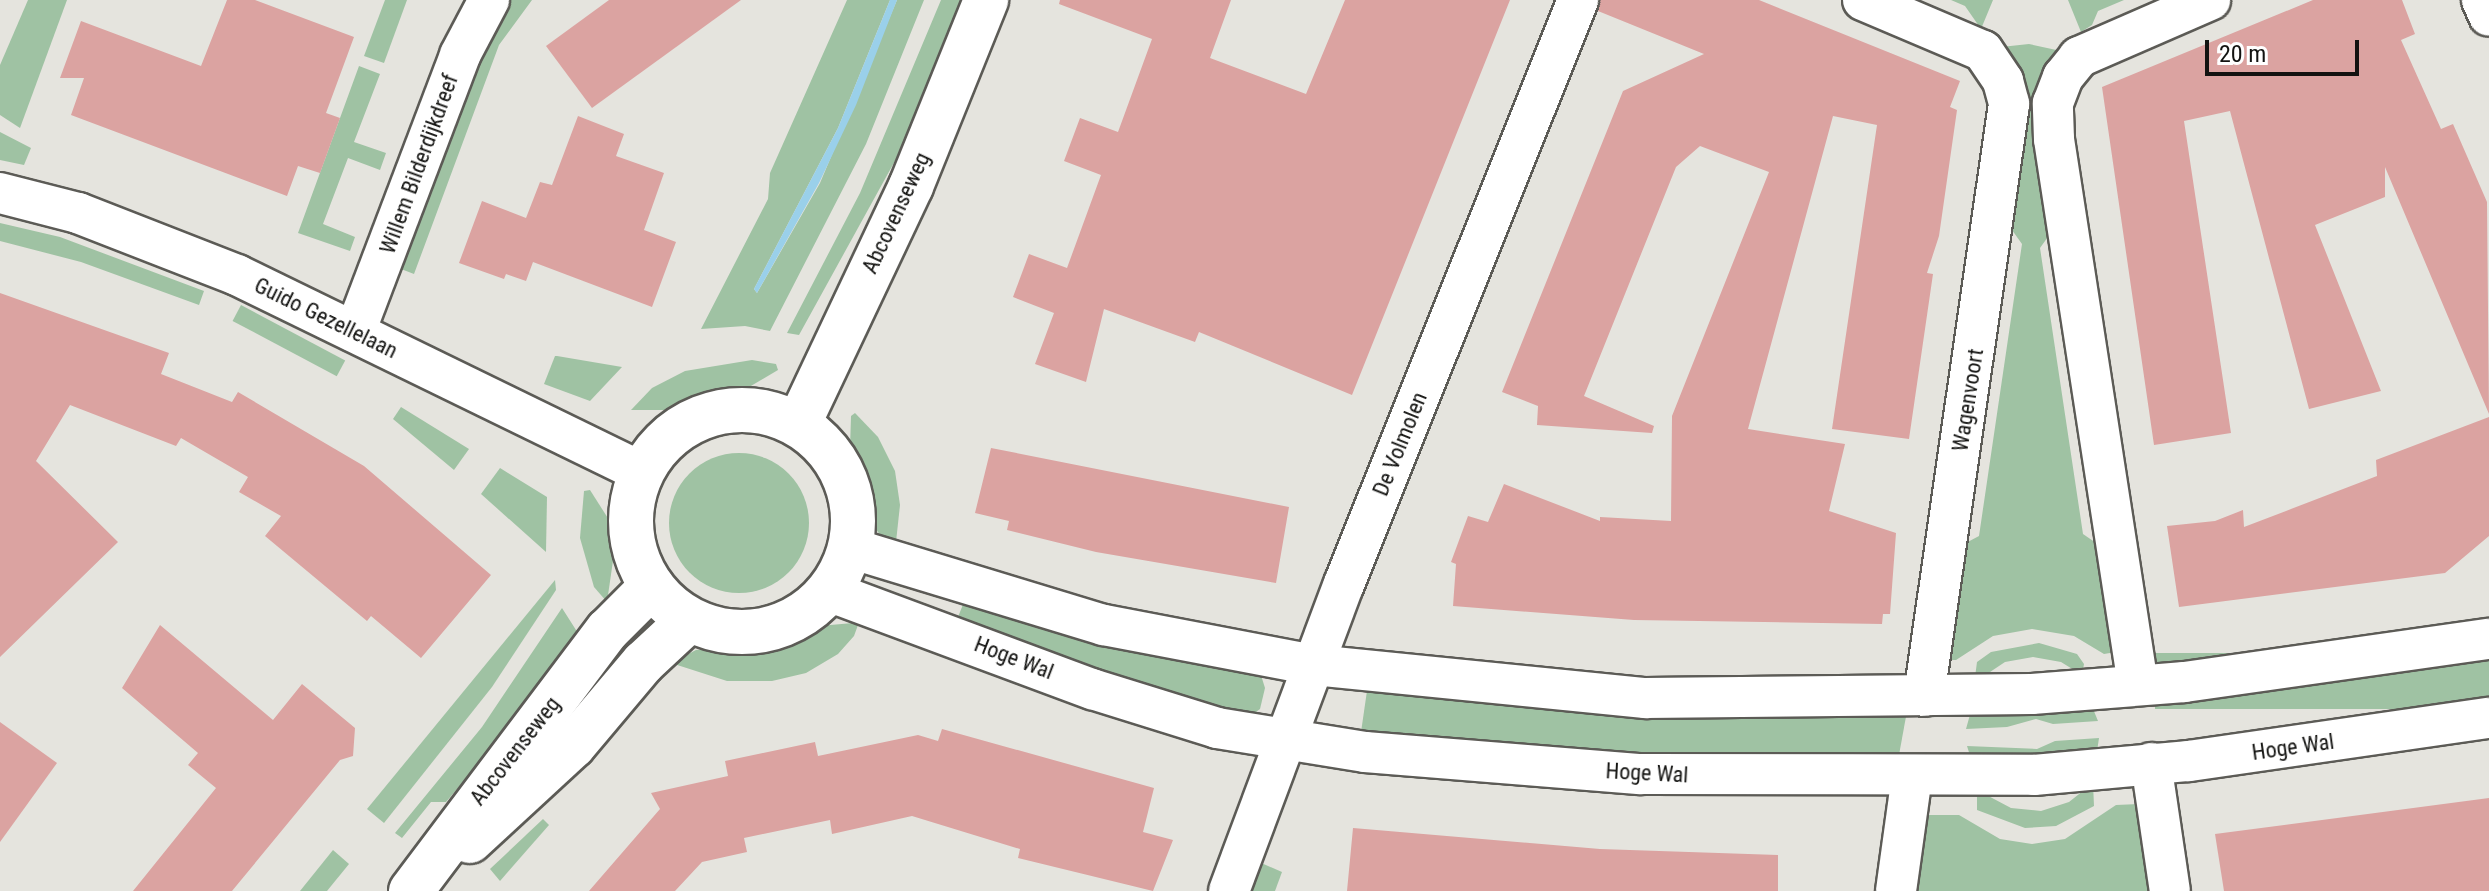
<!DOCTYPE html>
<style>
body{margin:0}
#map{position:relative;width:2489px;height:891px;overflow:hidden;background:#e5e4de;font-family:"Roboto Condensed",sans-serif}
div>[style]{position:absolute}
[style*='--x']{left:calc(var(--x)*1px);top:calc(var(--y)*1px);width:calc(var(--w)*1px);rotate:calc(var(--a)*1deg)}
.green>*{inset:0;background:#9fc2a3;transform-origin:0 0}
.round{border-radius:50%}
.water>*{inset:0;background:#9ad0ea}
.building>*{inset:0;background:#dba3a1}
.roads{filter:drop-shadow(2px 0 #5c5b56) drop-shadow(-2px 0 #5c5b56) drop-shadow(0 2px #5c5b56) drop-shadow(0 -2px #5c5b56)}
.street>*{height:40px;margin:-20px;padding:0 20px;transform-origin:20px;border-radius:20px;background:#fff}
.secondary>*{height:44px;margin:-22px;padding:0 22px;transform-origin:22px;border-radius:22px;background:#fff}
.secondary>.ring{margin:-22px;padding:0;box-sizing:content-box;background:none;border:44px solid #fff;border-radius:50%}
span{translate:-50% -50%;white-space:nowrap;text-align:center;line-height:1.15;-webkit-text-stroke:6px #fff;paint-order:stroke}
.street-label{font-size:22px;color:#131311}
.scale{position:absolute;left:2205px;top:40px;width:154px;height:36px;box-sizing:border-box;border:4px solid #131311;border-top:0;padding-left:10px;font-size:24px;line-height:28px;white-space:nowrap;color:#131311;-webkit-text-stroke:6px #fff;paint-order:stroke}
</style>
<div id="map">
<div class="green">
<div style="clip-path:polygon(28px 0,67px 0,20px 128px,0 115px,0 65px)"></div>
<div style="clip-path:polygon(385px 0,407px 0,384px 63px,364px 56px)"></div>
<div style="clip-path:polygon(511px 0,532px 0,499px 45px,414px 274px,401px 269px,487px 39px)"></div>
<div style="clip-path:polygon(847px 0,890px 0,838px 128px,754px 289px,757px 293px,820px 183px,897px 0,924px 0,866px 144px,770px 331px,745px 326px,701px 329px,768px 199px,770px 173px)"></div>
<div style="clip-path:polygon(941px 0,962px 0,896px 159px,799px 335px,787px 333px,860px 193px)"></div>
<div style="clip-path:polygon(1951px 0,1993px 0,1981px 29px,1965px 6px)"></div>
<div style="clip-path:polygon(2068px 0,2124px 0,2098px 11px,2092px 25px,2081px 32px)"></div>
<div style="clip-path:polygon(2029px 44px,2061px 51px,2050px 234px,2040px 248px,2083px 534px,2099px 545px,2116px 652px,2104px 654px,2074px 636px,2032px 629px,1993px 636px,1956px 660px,1946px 660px,1962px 545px,1979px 536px,2022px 244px,2012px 230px,2027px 106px,2001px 47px)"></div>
<div style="clip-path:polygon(359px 66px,380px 74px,354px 142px,386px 153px,380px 170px,348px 158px,323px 224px,355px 237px,350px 251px,298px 233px)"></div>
<div style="clip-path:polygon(0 132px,31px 148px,24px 165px,0 160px)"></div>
<div style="clip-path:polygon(0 223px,60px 237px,204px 291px,199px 305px,81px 262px,0 241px)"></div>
<div style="left:241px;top:305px;width:118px;height:18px;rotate:28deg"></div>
<div style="clip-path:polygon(555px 356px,557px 356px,622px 367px,590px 401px,544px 384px)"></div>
<div style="clip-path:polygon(752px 360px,776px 364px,778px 370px,739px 393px,671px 410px,631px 410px,652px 388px,685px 371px)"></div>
<div style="clip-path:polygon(401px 407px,469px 449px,454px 470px,393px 419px)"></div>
<div style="clip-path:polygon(855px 413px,878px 437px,895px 471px,900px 505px,896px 542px,883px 539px,870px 521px,850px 449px,851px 416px)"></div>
<div class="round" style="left:669px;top:453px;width:140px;height:140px"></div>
<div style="clip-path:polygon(500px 468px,547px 497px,546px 552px,481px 494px)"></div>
<div style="clip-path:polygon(590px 490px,611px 523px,615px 547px,607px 602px,594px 587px,580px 538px,584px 491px)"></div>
<div style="clip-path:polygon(555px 580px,556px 590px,492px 687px,384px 823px,367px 809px)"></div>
<div style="clip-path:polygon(964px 602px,1260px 672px,1265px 688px,1260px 709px,1245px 720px,956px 622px)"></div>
<div style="clip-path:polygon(562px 608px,583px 641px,446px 802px,431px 802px,402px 838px,395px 833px,482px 727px)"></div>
<div style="clip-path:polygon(853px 623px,858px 625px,854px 636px,838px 654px,806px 673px,772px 681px,727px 681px,671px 663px,696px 650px,764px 646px,819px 626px)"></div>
<div style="clip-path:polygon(2039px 643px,2077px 654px,2084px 664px,2082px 675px,2061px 662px,2033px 657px,2005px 662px,1978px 680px,1975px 677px,1977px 662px,1991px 652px)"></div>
<div style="left:2489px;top:653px;width:56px;height:334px;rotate:90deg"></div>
<div style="clip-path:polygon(1368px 684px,1907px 711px,1897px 766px,1867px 766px,1360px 739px)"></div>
<div style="clip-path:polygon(2091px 704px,2098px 721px,2053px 724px,2036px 719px,2007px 727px,1966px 729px,1971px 711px)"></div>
<div style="clip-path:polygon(2099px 738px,2096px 758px,1973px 765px,1967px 746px,2037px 749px,2055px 741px)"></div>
<div style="clip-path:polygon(2093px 783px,2094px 806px,2056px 826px,2025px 828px,1977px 810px,1977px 790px,2011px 808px,2041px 811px,2069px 802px)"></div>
<div style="clip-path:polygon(2139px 804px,2152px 891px,1913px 891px,1924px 815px,1959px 815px,2000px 839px,2032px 844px,2065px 839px,2116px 805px)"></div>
<div style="clip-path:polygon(543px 819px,549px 825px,500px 881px,490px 869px)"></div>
<div style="clip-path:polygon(333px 850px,349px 864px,327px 891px,300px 891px)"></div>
<div style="clip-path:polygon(1259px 862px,1282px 872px,1275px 891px,1248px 891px)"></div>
</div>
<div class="water">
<div style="clip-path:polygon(890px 0,897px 0,856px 105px,819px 183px,757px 293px,754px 289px,838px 128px)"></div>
</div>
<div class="building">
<div style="clip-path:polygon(227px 0,255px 0,354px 37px,326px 113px,340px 118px,320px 173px,298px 166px,287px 196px,71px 115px,84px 78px,60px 78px,81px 21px,201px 66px)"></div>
<div style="clip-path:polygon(609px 0,741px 0,592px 108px,546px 46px)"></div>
<div style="clip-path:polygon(1060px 0,1231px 0,1210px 58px,1306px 94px,1345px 0,1510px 0,1352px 395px,1199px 332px,1195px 342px,1104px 309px,1086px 382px,1035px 364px,1054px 313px,1013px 297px,1029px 254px,1067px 268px,1101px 175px,1064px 161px,1080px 118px,1118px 132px,1152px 39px,1059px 4px)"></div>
<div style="clip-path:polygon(1600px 0,1759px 0,1960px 81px,1950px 107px,1957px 110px,1939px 236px,1927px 273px,1933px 274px,1909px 439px,1832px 429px,1877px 125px,1833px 116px,1748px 429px,1845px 444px,1829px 511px,1896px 533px,1890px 614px,1883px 614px,1882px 624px,1634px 620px,1453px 606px,1456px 564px,1451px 562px,1468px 516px,1488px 522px,1504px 484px,1600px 521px,1600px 517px,1671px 521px,1672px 416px,1769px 172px,1700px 146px,1676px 167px,1584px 396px,1654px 426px,1652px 433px,1537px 425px,1538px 406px,1502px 392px,1623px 91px,1704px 54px,1598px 11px)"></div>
<div style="clip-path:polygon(2313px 0,2402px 0,2415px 34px,2401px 40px,2441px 129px,2453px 124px,2487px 202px,2489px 414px,2385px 167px,2385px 197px,2315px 225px,2381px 391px,2309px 409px,2230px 111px,2184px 121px,2231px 433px,2154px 445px,2102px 87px)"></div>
<div style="clip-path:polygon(578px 116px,624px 134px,616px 156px,664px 173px,644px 230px,676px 242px,652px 307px,533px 262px,526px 281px,506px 274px,504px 279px,459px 263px,482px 201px,526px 218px,540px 182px,552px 185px)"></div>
<div style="clip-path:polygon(0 293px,169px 353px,161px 374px,232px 402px,238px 392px,364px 466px,491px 575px,421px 658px,371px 616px,367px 621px,265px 536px,281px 516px,239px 492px,248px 477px,181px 438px,176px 446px,70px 405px,36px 461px,118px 542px,0 657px)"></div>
<div style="clip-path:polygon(2489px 417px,2489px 536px,2445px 573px,2179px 607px,2167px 526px,2215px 521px,2243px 510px,2244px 527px,2377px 476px,2376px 460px)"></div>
<div style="clip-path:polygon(991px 448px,1289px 507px,1276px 583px,1096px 552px,1007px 530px,1009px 521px,975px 513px)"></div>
<div style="clip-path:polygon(160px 625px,273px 720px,302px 684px,355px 728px,353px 756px,340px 760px,232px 891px,133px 891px,216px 788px,188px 765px,198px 753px,122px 688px)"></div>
<div style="clip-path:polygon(0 722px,57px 763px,0 842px)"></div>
<div style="clip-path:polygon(942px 729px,1154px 788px,1143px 832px,1173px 840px,1153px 891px,1018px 858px,1020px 849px,912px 816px,832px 834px,830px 820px,744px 838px,747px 852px,702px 862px,675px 891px,589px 891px,660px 809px,651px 793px,728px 776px,725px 761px,815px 742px,818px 756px,918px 735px,938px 741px)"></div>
<div style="clip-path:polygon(2489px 798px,2489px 891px,2224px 891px,2215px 834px)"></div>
<div style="clip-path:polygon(1353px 828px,1600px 849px,1778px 855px,1778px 891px,1347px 891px)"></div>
</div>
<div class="roads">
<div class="street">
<div style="--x:1863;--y:0;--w:130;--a:23"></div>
<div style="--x:1983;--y:51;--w:36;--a:56"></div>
<div style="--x:2003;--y:81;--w:24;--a:75"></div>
<div style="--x:2009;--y:104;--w:598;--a:98.17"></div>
<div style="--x:2482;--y:0;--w:17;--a:66"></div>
<div style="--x:0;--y:193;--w:81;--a:14.4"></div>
<div style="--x:78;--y:213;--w:171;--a:21.3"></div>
<div style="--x:237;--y:275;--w:449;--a:26"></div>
<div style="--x:355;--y:332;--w:296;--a:-69.2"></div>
<div style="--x:460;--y:55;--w:62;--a:-62.2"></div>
<div style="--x:850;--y:548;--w:265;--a:16.9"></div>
<div style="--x:1104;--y:625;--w:214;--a:10.8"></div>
<div style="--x:1314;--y:665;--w:333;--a:5.7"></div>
<div style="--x:1645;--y:698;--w:387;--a:-0.6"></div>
<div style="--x:2032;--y:694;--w:153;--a:-4.5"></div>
<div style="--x:2185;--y:682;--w:307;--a:-8.1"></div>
<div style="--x:828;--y:591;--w:282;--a:20.4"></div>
<div style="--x:1092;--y:689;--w:131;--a:17.3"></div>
<div style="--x:1217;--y:728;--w:150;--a:9.2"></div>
<div style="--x:1365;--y:752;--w:277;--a:4.6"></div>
<div style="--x:1641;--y:774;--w:393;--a:0.1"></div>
<div style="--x:2034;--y:775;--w:156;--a:-5.2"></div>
<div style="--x:2189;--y:761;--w:303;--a:-8.2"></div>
<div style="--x:2138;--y:685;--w:552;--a:-98.75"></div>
<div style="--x:2054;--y:139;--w:36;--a:-92"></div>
<div style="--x:2053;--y:103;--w:28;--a:-69"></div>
<div style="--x:2063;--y:77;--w:26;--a:-51"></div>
<div style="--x:2079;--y:57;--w:143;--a:-23.5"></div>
<div style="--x:2151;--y:763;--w:129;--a:81.6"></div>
<div style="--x:1229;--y:891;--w:328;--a:-69.5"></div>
<div style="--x:1344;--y:584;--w:629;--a:-68.16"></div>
<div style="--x:1896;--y:891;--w:116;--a:-82.1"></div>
</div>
<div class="secondary">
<div class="ring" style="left:631px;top:410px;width:178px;height:178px"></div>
<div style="--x:799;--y:423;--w:262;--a:-64.7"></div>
<div style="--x:911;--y:186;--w:201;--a:-68"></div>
<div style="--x:470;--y:841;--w:140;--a:-42.7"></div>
<div style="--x:573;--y:746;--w:109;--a:-49.9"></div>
<div style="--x:643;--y:663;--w:62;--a:-43"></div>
<div style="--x:411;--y:891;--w:327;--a:-53"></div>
<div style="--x:608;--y:630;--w:62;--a:-45"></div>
</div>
</div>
<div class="street-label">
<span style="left:419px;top:164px;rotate:-70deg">Willem Bilderdijkdreef</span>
<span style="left:896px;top:213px;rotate:-65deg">Abcovenseweg</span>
<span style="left:326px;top:318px;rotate:26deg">Guido Gezellelaan</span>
<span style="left:1968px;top:400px;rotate:-81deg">Wagenvoort</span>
<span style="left:1400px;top:444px;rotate:-68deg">De Volmolen</span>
<span style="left:1014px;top:658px;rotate:21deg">Hoge Wal</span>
<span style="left:2293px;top:747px;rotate:-8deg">Hoge Wal</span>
<span style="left:515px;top:751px;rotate:-52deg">Abcovenseweg</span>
<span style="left:1647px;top:773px;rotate:3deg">Hoge Wal</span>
</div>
<div class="scale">20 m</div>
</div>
